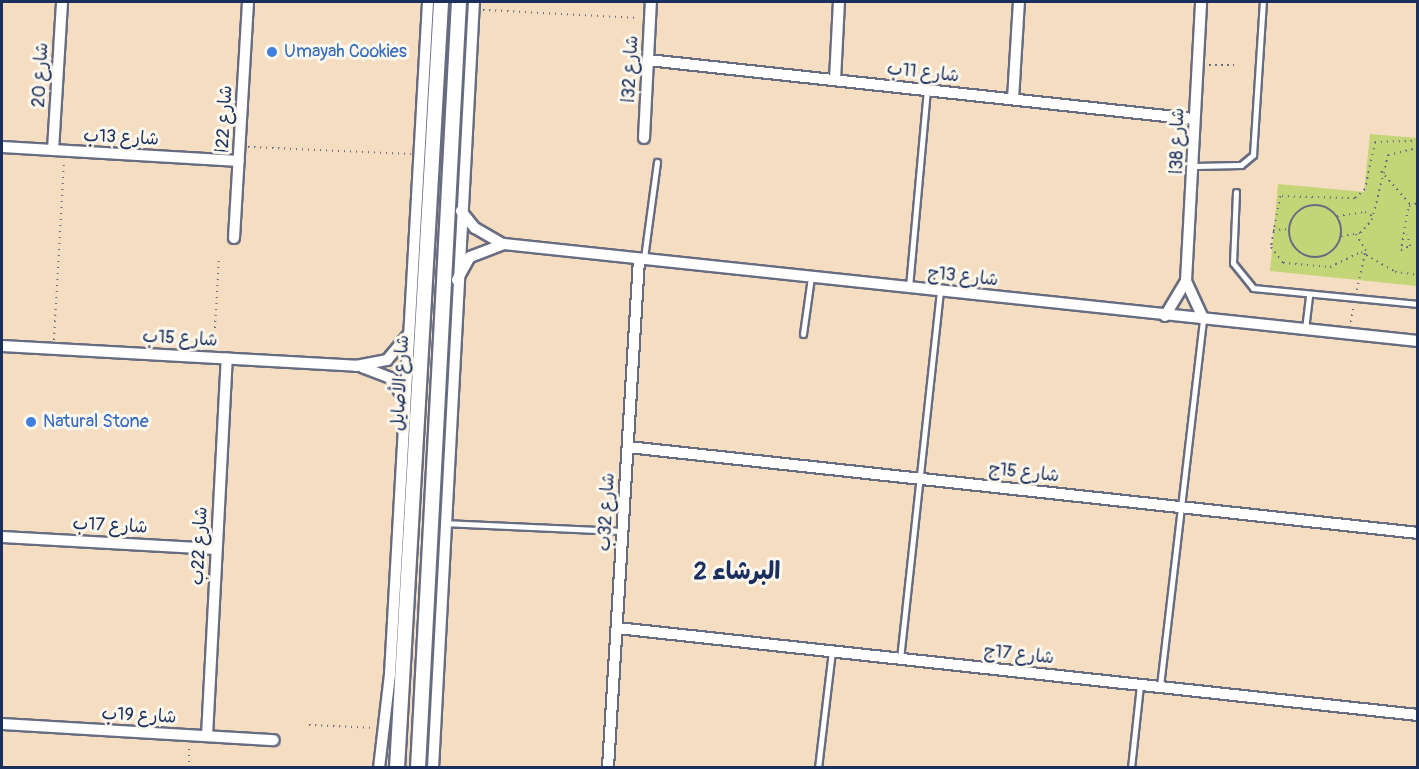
<!DOCTYPE html>
<meta charset="utf-8">
<style>
body{margin:0}
#map{position:relative;width:1419px;height:769px;overflow:hidden;background:#f5ddc1;font-family:Pangolin,"Playpen Sans Arabic",sans-serif}
div>[style]{position:absolute}
[style*='--x']{left:calc(var(--x)*1px);top:calc(var(--y)*1px);width:calc(var(--w)*1px);rotate:calc(var(--a)*1deg)}
.green>*{inset:0;background:#c4d577}
.path>*{height:2px;margin-top:-1px;transform-origin:0;background:repeating-linear-gradient(90deg,#676c81 0 1.5px,transparent 0 6px)}
.path>.ring{margin:-1px;padding:0;box-sizing:content-box;background:none;border:2px solid #676c81;border-radius:50%}
.roads{filter:drop-shadow(2px 0 #676c81) drop-shadow(-2px 0 #676c81) drop-shadow(0 2px #676c81) drop-shadow(0 -2px #676c81)}
.service>*{height:5px;margin:-2.5px;padding:0 2.5px;transform-origin:2.5px;border-radius:2.5px;background:#fff}
.minor>*{height:10px;margin:-5px;padding:0 5px;transform-origin:5px;border-radius:5px;background:#fff}
.tertiary>*{height:14px;margin:-7px;padding:0 7px;transform-origin:7px;border-radius:7px;background:#fff}
.dots>*{width:16px;height:16px;translate:-50% -50%;box-sizing:border-box;border:3px solid #fbf7ec;border-radius:50%}
span{translate:-50% -50%;white-space:nowrap;text-align:center;line-height:1.15;-webkit-text-stroke:6px #fbf7ec;paint-order:stroke}
.shop-label{font-size:18px;color:#366cbe}
.left{translate:0 -50%;text-align:left}
.street-label{font-size:18px;color:#1b2f5e}
.district-label{font-size:24px;color:#1b2f5e;font-weight:700}
.frame{position:absolute;inset:0;border:3px solid #1b2f5e;pointer-events:none}
</style>
<div id="map">
<div class="green">
<div style="clip-path:polygon(1370px 134px,1417px 138px,1417px 286px,1270px 271px,1278px 184px,1364px 192px)"></div>
</div>
<div class="path">
<div style="--x:483;--y:10;--w:156;--a:2.9"></div>
<div style="--x:1209;--y:65;--w:25;--a:0"></div>
<div style="--x:1418;--y:141;--w:43;--a:178.7"></div>
<div style="--x:1375;--y:142;--w:48;--a:102"></div>
<div style="--x:1365;--y:189;--w:13;--a:138"></div>
<div style="--x:1355;--y:198;--w:75;--a:-178.5"></div>
<div style="--x:1280;--y:196;--w:52;--a:100"></div>
<div style="--x:1271;--y:247;--w:20;--a:53"></div>
<div style="--x:1283;--y:263;--w:47;--a:4.9"></div>
<div style="--x:1330;--y:267;--w:34;--a:-26"></div>
<div style="--x:1361;--y:252;--w:39;--a:30"></div>
<div style="--x:1395;--y:272;--w:23;--a:7"></div>
<div style="--x:248;--y:147;--w:163;--a:2.5"></div>
<div style="--x:1381;--y:171;--w:43;--a:48.8"></div>
<div style="--x:1409;--y:203;--w:48;--a:99.7"></div>
<div style="--x:1401;--y:250;--w:10;--a:-24"></div>
<div style="--x:1410;--y:246;--w:12;--a:-104"></div>
<div class="ring" style="left:1289px;top:205px;width:50px;height:50px"></div>
<div style="--x:1409;--y:206;--w:9;--a:-18"></div>
<div style="--x:1337;--y:216;--w:28;--a:-8"></div>
<div style="--x:1365;--y:212;--w:10;--a:29"></div>
<div style="--x:1273;--y:230;--w:18;--a:-3"></div>
<div style="--x:1356;--y:234;--w:23;--a:59"></div>
<div style="--x:1341;--y:236;--w:19;--a:-9"></div>
<div style="--x:1360;--y:233;--w:18;--a:-47"></div>
<div style="--x:1372;--y:220;--w:67;--a:-76.2"></div>
<div style="--x:1388;--y:155;--w:31;--a:-13"></div>
<div style="--x:1357;--y:290;--w:38;--a:-78"></div>
<div style="--x:1351;--y:322;--w:18;--a:-81"></div>
<div style="--x:54;--y:340;--w:180;--a:-86.8"></div>
<div style="--x:214;--y:346;--w:90;--a:-86.8"></div>
<div style="--x:309;--y:725;--w:66;--a:2.6"></div>
<div style="--x:189;--y:768;--w:22;--a:-90"></div>
</div>
<div class="roads">
<div class="service">
<div style="--x:1195;--y:166;--w:46;--a:-1.2"></div>
<div style="--x:1241;--y:165;--w:16;--a:-40"></div>
<div style="--x:1253;--y:155;--w:153;--a:-86.3"></div>
<div style="--x:1236;--y:192;--w:71;--a:92.4"></div>
<div style="--x:1233;--y:263;--w:32;--a:51"></div>
<div style="--x:1253;--y:288;--w:166;--a:5.5"></div>
<div style="--x:644;--y:258;--w:97;--a:-82.3"></div>
<div style="--x:909;--y:287;--w:198;--a:-84.8"></div>
<div style="--x:1305;--y:329;--w:35;--a:-83"></div>
<div style="--x:803;--y:334;--w:58;--a:-82"></div>
<div style="--x:445;--y:523;--w:178;--a:2.6"></div>
<div style="--x:900;--y:659;--w:370;--a:-83.8"></div>
<div style="--x:1160;--y:686;--w:371;--a:-83.3"></div>
<div style="--x:818;--y:768;--w:118;--a:-83.2"></div>
<div style="--x:1131;--y:768;--w:83;--a:-83.8"></div>
</div>
<div class="minor">
<div style="--x:648;--y:60;--w:549;--a:6.17"></div>
<div style="--x:835;--y:80;--w:78;--a:-87.1"></div>
<div style="--x:1013;--y:99;--w:97;--a:-86.5"></div>
<div style="--x:644;--y:138;--w:136;--a:-87.1"></div>
<div style="--x:2;--y:147;--w:237;--a:3.4"></div>
<div style="--x:53;--y:150;--w:148;--a:-86.5"></div>
<div style="--x:461;--y:211;--w:22;--a:51"></div>
<div style="--x:475;--y:228;--w:30;--a:30"></div>
<div style="--x:234;--y:238;--w:236;--a:-86.6"></div>
<div style="--x:457;--y:280;--w:26;--a:-61"></div>
<div style="--x:470;--y:257;--w:36;--a:-21"></div>
<div style="--x:504;--y:244;--w:919;--a:6.06"></div>
<div style="--x:1186;--y:281;--w:41;--a:65.3"></div>
<div style="--x:1165;--y:316;--w:41;--a:-59"></div>
<div style="--x:1186;--y:281;--w:279;--a:-86.9"></div>
<div style="--x:2;--y:346;--w:355;--a:3.2"></div>
<div style="--x:356;--y:366;--w:32;--a:-11"></div>
<div style="--x:387;--y:360;--w:33;--a:-50"></div>
<div style="--x:362;--y:367;--w:31;--a:21"></div>
<div style="--x:391;--y:378;--w:25;--a:58"></div>
<div style="--x:628;--y:447;--w:795;--a:6.21"></div>
<div style="--x:2;--y:537;--w:214;--a:3.2"></div>
<div style="--x:617;--y:628;--w:806;--a:6.2"></div>
<div style="--x:2;--y:724;--w:272;--a:3.4"></div>
<div style="--x:207;--y:736;--w:378;--a:-87"></div>
<div style="--x:379;--y:768;--w:95;--a:-83.3"></div>
<div style="--x:390;--y:674;--w:673;--a:-86.76"></div>
<div style="--x:433;--y:768;--w:767;--a:-86.94"></div>
<div style="--x:608;--y:768;--w:510;--a:-86.51"></div>
</div>
<div class="tertiary">
<div style="--x:397;--y:768;--w:767;--a:-86.71"></div>
<div style="--x:418;--y:768;--w:767;--a:-86.94"></div>
</div>
</div>
<div class="dots">
<div style="left:272px;top:52px;background:#3f7fe0"></div>
<div style="left:31px;top:422px;background:#3f7fe0"></div>
</div>
<div class="shop-label">
<span class="left" style="left:284px;top:52px">Umayah Cookies</span>
<span class="left" style="left:43px;top:422px">Natural Stone</span>
</div>
<div class="street-label">
<span style="left:631px;top:69px;rotate:-87deg">شارع 32ا</span>
<span style="left:923px;top:73px;rotate:6deg">شارع 11ب</span>
<span style="left:41px;top:75px;rotate:-87deg">شارع 20</span>
<span style="left:225px;top:119px;rotate:-87deg">شارع 22ا</span>
<span style="left:121px;top:138px;rotate:3deg">شارع 13ب</span>
<span style="left:1178px;top:141px;rotate:-89deg">شارع 38ا</span>
<span style="left:963px;top:277px;rotate:6deg">شارع 13ج</span>
<span style="left:180px;top:339px;rotate:3deg">شارع 15ب</span>
<span style="left:401px;top:383px;rotate:-87deg">شارع الأصايل</span>
<span style="left:1024px;top:473px;rotate:6deg">شارع 15ج</span>
<span style="left:607px;top:512px;rotate:-87deg">شارع 32ب</span>
<span style="left:110px;top:526px;rotate:3deg">شارع 17ب</span>
<span style="left:200px;top:546px;rotate:-87deg">شارع 22ب</span>
<span style="left:1019px;top:655px;rotate:6deg">شارع 17ج</span>
<span style="left:139px;top:716px;rotate:3deg">شارع 19ب</span>
</div>
<div class="district-label">
<span style="left:737px;top:572px">البرشاء 2</span>
</div>
<div class="frame"></div>
</div>
